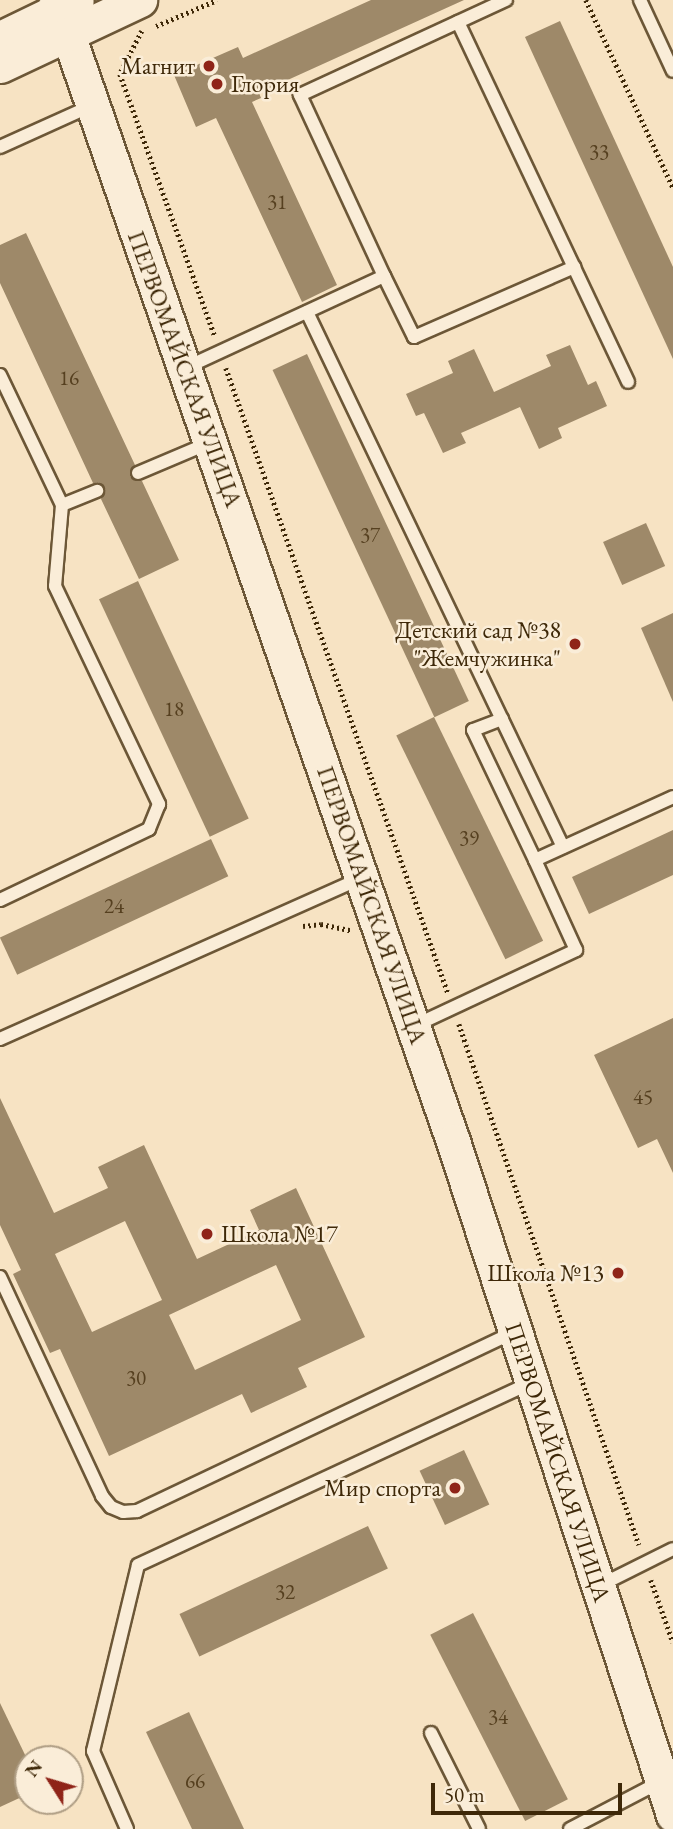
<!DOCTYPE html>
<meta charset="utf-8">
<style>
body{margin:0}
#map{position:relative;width:673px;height:1829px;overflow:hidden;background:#f7e3c3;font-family:"EB Garamond",serif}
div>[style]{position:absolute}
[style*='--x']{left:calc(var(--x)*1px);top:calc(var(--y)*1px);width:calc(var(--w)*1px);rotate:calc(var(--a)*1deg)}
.building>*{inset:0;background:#9e8969;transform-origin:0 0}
.path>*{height:4.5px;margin-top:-2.25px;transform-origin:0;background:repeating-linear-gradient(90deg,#3e2808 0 2px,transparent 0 5.5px)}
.roads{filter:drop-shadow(2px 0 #6c5737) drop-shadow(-2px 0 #6c5737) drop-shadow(0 2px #6c5737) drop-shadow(0 -2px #6c5737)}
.lane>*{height:12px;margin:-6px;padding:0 6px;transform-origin:6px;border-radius:6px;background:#faedd8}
.secondary>*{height:33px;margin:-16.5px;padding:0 16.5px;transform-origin:16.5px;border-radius:16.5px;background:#faedd8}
.dots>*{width:19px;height:19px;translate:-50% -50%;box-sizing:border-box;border:4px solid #faedd8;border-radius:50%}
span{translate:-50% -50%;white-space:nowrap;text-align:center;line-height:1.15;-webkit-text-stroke:5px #faedd8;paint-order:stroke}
.number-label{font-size:21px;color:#564020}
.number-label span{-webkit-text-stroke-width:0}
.poi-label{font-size:24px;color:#3e2808}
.right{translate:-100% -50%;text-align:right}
.left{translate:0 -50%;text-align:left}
.street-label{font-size:24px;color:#3e2808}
.north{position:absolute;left:14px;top:1745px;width:70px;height:70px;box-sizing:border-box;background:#faedd8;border:2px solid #af9e85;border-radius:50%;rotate:307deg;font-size:19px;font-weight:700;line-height:28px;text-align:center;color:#3e2808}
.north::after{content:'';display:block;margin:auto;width:24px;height:32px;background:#8f2418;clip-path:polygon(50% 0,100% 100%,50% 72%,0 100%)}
.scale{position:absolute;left:431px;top:1783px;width:191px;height:32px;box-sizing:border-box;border:4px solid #3e2808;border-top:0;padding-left:9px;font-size:21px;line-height:24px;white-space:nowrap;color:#3e2808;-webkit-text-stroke:5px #faedd8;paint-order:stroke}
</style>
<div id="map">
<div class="building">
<div style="clip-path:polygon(371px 0,464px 0,259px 93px,261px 98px,252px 102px,337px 285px,302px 302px,216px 118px,196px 127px,174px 75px,238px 47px,243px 58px)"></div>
<div style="clip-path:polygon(560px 21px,673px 267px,673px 359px,525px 37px)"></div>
<div style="clip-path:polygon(26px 233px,135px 465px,130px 477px,142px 481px,179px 560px,139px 579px,101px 499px,105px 487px,93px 483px,0 283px,0 245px)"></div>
<div style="clip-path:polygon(570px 345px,588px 385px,596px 381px,607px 406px,558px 428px,562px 438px,539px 449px,520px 407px,461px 433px,466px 443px,443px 453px,424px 413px,416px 416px,406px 394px,453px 373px,448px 361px,474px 349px,494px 392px,551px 366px,546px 355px)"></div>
<div style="left:307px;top:354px;width:383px;height:38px;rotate:65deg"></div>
<div style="left:646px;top:523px;width:47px;height:47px;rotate:66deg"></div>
<div style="left:138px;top:581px;width:262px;height:43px;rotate:65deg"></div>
<div style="clip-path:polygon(673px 613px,673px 702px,641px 628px)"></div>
<div style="left:434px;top:717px;width:249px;height:42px;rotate:64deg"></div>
<div style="clip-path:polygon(673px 830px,673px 875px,589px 914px,572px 877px)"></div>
<div style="left:211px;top:839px;width:41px;height:233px;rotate:65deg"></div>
<div style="clip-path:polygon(673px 1018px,673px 1173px,657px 1139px,638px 1148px,594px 1055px)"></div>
<div style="clip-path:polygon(evenodd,0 1098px,54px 1213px,108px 1188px,98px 1167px,144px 1145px,197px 1259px,259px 1230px,250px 1210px,296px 1188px,365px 1337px,298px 1368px,307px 1387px,251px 1413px,242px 1394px,109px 1456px,60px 1349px,50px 1353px,13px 1274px,21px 1270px,0 1225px,0 1098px,125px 1221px,162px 1300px,92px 1332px,55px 1254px,125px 1221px,0 1098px,276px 1265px,301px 1320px,195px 1370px,169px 1315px,276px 1265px)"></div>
<div style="left:464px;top:1450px;width:60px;height:49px;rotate:65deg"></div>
<div style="left:368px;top:1526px;width:47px;height:208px;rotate:65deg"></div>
<div style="left:473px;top:1613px;width:209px;height:48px;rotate:63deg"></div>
<div style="clip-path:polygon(0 1703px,28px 1761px,28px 1794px,0 1807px)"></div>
<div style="clip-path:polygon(189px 1712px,244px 1829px,192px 1829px,146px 1732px)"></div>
</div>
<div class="path">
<div style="--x:586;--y:0;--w:206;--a:65.1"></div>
<div style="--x:156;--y:26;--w:66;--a:-23.1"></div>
<div style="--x:142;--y:31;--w:48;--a:117.1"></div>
<div style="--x:120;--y:74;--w:280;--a:70.1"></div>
<div style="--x:226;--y:368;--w:663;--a:70.44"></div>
<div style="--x:303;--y:926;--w:18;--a:-6"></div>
<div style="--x:321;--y:924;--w:30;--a:12"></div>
<div style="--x:459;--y:1024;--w:551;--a:70.94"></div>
<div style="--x:651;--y:1580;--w:66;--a:70.5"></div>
</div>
<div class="roads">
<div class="lane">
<div style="--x:640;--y:0;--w:78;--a:65.1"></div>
<div style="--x:458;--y:22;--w:398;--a:64.7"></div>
<div style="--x:0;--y:147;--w:100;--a:-24.3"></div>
<div style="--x:384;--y:276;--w:68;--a:63.8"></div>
<div style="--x:414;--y:337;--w:175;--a:-23.6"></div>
<div style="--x:307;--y:312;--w:593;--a:64.43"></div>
<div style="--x:185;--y:368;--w:219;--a:-24.8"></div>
<div style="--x:384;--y:276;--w:200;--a:-114.9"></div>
<div style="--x:300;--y:95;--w:227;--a:-24.8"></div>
<div style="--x:0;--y:375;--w:144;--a:64.5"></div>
<div style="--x:62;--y:505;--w:81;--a:94.9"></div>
<div style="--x:55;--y:586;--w:242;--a:64.5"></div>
<div style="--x:159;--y:804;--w:27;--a:112"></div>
<div style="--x:149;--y:829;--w:165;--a:154.5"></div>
<div style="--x:138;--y:473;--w:77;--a:-22.9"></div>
<div style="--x:62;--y:505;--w:38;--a:-22"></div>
<div style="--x:502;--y:719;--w:31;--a:159"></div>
<div style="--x:473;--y:730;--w:144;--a:64.5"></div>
<div style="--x:414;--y:1026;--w:179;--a:-25.1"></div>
<div style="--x:576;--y:950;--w:99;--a:-114.5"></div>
<div style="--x:535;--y:860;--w:152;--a:-24.5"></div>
<div style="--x:0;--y:1039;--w:395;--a:-24"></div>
<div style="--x:0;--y:1277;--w:242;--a:65"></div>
<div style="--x:102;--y:1496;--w:14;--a:51"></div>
<div style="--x:111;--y:1507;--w:13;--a:23"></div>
<div style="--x:123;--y:1512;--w:14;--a:-4"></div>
<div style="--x:137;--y:1511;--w:417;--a:-25.4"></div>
<div style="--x:601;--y:1585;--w:80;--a:-26.6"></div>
<div style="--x:431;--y:1733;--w:107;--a:63.4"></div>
<div style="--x:127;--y:1829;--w:85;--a:-113.6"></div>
<div style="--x:93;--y:1751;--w:191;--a:-76.4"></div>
<div style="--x:138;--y:1565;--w:434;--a:-24.9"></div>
<div style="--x:570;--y:1829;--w:102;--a:-27.6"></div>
</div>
<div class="secondary">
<div style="--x:56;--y:0;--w:1208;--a:70.82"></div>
<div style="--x:453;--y:1141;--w:709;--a:71.92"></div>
<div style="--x:0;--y:38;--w:85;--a:-25.7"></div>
<div style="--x:0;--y:66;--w:155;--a:-25.2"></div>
</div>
</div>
<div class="dots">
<div style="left:209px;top:66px;background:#8f2418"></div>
<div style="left:217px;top:84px;background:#8f2418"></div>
<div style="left:575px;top:644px;background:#8f2418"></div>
<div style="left:207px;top:1234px;background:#8f2418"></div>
<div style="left:618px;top:1273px;background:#8f2418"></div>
<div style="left:455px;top:1488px;background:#8f2418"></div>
</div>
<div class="number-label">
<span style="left:599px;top:152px">33</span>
<span style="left:277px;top:202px">31</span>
<span style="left:69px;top:378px">16</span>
<span style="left:370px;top:535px">37</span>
<span style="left:174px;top:709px">18</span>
<span style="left:469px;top:838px">39</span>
<span style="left:114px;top:906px">24</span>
<span style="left:643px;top:1097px">45</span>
<span style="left:136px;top:1378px">30</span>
<span style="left:285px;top:1592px">32</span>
<span style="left:498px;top:1717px">34</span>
<span style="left:195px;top:1781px">66</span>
</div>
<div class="poi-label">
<span class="right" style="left:195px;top:66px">Магнит</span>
<span class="left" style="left:231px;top:84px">Глория</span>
<span class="right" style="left:561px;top:644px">Детский сад №38<br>"Жемчужинка"</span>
<span class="left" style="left:221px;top:1234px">Школа №17</span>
<span class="right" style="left:604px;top:1273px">Школа №13</span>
<span class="right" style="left:441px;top:1488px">Мир спорта</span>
</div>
<div class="street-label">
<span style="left:185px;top:369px;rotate:70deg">ПЕРВОМАЙСКАЯ УЛИЦА</span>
<span style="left:372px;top:905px;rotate:71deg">ПЕРВОМАЙСКАЯ УЛИЦА</span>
<span style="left:558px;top:1462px;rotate:72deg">ПЕРВОМАЙСКАЯ УЛИЦА</span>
</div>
<div class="north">N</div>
<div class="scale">50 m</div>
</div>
